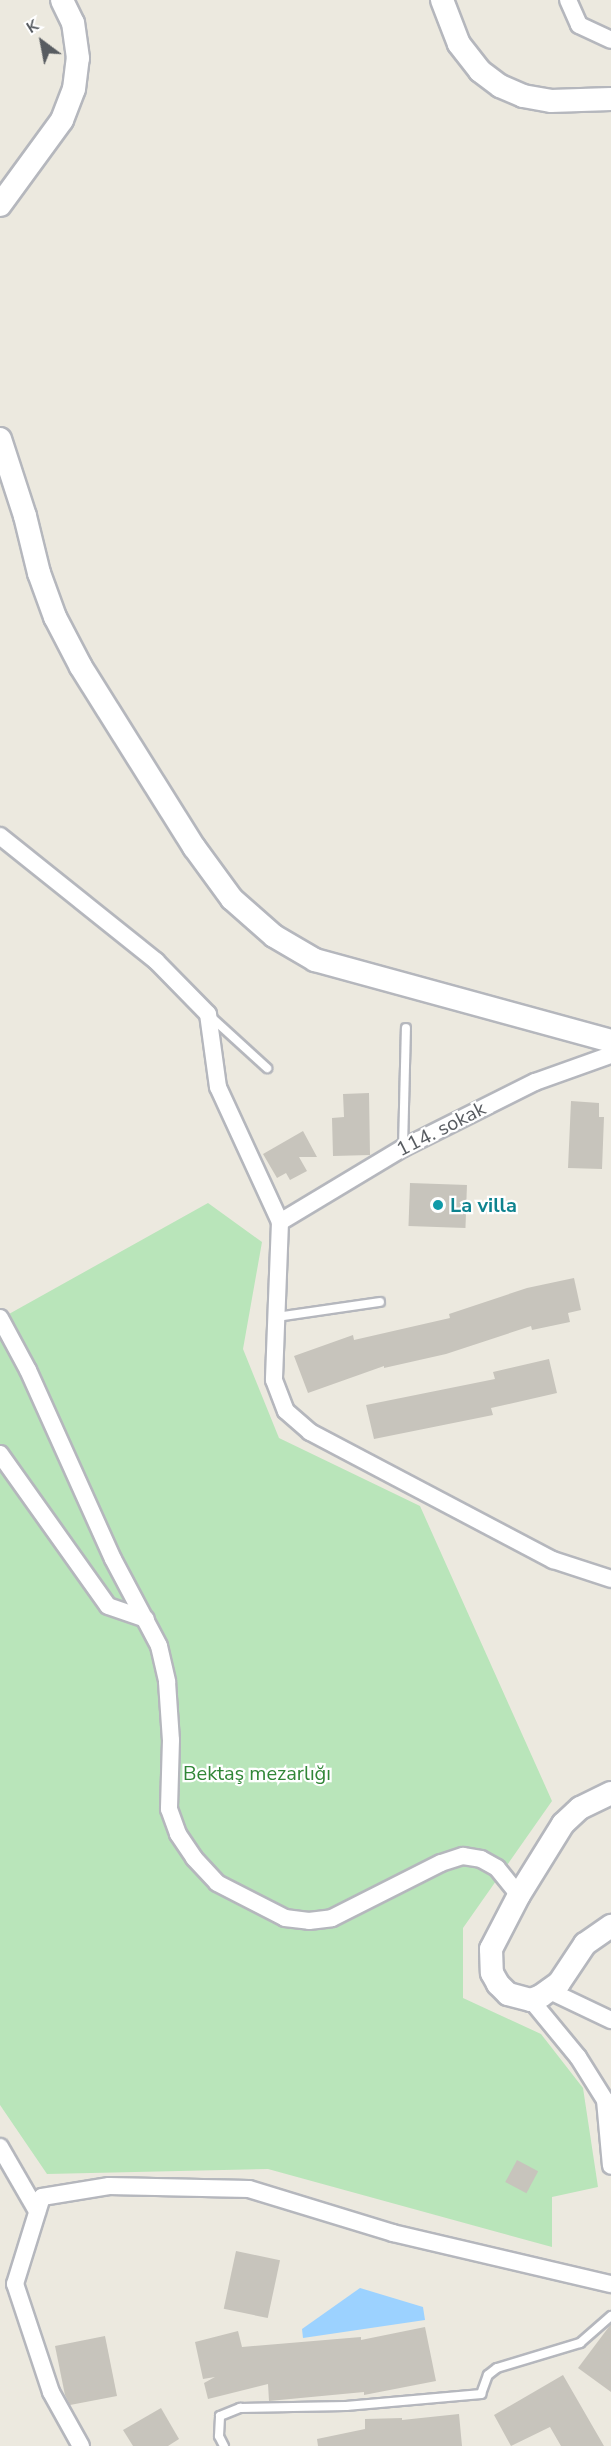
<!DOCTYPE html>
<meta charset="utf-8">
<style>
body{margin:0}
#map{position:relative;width:611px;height:2446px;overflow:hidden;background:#ece9df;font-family:"Nunito Sans",sans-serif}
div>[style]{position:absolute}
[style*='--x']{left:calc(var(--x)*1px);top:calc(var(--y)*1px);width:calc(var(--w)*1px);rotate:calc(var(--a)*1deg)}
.green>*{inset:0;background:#b9e5ba}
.water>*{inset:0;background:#9cd2ff}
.building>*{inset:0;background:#c7c4bc;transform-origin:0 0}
.roads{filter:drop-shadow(2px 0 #b5b7bd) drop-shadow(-2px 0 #b5b7bd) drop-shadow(0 2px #b5b7bd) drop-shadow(0 -2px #b5b7bd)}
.lane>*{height:8px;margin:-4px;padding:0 4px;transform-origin:4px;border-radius:4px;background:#fff}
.street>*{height:16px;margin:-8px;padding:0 8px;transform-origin:8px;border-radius:8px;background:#fff}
.secondary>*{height:22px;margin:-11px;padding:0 11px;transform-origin:11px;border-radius:11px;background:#fff}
.dots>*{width:16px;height:16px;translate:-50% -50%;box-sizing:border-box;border:3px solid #fff;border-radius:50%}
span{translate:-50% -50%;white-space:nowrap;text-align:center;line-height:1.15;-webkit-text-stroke:4.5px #fff;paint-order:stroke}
.street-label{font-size:20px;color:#585c61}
.culture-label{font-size:20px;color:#0d838f;font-weight:700}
.left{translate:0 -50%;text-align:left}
.park-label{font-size:20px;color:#318637}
.north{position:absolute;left:12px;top:12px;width:60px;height:60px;-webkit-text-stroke:4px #fff;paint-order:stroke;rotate:328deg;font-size:16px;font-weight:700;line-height:24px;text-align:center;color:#585c61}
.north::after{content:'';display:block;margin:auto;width:21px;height:27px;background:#585c61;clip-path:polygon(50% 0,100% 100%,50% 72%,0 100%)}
</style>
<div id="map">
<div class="green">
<div style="clip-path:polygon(208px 1203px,262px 1242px,243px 1349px,279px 1438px,420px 1506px,552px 1801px,463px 1928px,463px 1998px,541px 2034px,583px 2088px,598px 2187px,552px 2197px,552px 2247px,268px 2169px,47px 2174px,0 2105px,0 1319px)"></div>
</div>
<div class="water">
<div style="clip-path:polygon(360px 2288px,423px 2307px,425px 2320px,303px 2338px,302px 2329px)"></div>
</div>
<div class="building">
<div style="clip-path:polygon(369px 1093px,370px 1155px,333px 1156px,332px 1118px,344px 1117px,343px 1094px)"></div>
<div style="clip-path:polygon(571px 1101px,599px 1103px,599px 1117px,604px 1117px,602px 1169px,568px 1168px)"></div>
<div style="clip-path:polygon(303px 1131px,317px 1157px,299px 1157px,307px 1171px,290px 1180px,286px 1173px,277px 1178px,263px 1154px)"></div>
<div style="left:410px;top:1183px;width:57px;height:43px;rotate:2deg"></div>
<div style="clip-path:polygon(574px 1278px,581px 1310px,568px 1313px,570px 1322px,532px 1330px,531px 1326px,446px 1354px,384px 1368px,384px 1366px,308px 1393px,294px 1356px,353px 1335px,354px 1340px,450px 1318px,449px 1314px,527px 1288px)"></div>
<div style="clip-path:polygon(549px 1359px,557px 1393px,491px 1408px,493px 1415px,374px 1439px,366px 1405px,495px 1379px,493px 1372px)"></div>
<div style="left:517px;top:2160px;width:24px;height:25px;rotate:28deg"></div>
<div style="left:236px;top:2251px;width:45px;height:59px;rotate:12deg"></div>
<div style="clip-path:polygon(611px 2324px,611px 2392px,578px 2368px)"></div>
<div style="clip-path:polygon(425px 2327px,436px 2381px,364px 2395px,364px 2392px,269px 2401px,268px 2384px,208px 2399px,204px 2383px,215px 2377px,203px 2379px,195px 2342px,238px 2331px,242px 2347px,361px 2337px,361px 2340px)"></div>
<div style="clip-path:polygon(105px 2336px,117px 2396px,70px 2405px,65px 2395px,55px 2346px)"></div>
<div style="clip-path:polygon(563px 2375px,604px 2446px,561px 2446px,550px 2427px,511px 2446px,494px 2415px)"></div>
<div style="clip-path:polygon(161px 2408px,179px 2439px,168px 2446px,133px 2446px,123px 2430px)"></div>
<div style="clip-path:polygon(459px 2414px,462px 2446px,318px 2446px,317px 2439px,365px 2429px,365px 2419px,402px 2418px,402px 2420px)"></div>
</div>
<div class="roads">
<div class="lane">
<div style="--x:211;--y:1017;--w:76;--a:42.3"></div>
<div style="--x:403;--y:1148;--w:120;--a:-88.6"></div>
<div style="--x:277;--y:1317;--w:104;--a:-8.3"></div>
<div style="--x:224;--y:2446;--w:11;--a:-117"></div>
<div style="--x:219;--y:2436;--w:20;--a:-87"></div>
<div style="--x:220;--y:2416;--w:22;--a:-22"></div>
<div style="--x:240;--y:2408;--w:106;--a:-1.1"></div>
<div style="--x:346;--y:2406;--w:136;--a:-5.1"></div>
<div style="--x:481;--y:2394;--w:20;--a:-70"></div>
<div style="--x:488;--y:2375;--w:11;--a:-38"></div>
<div style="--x:497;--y:2368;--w:87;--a:-16.8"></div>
<div style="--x:580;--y:2343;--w:41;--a:-41.1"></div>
</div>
<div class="street">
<div style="--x:568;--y:0;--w:27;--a:66"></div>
<div style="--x:579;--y:25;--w:35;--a:25"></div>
<div style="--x:0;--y:836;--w:200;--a:38.7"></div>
<div style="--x:156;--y:961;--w:74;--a:45.5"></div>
<div style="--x:208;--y:1014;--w:74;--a:82.2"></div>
<div style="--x:218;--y:1087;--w:149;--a:65.3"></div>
<div style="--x:280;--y:1222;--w:158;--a:92.2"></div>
<div style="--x:274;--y:1380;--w:33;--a:69"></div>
<div style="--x:286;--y:1411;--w:32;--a:41"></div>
<div style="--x:310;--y:1432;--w:275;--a:27.8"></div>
<div style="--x:553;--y:1560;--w:61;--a:18.1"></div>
<div style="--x:280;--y:1222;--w:144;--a:-31"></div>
<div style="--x:403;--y:1148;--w:148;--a:-26.6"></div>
<div style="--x:535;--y:1082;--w:81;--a:-19.6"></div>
<div style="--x:0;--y:1318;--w:59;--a:61.7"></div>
<div style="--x:28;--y:1370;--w:207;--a:65.8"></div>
<div style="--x:113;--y:1559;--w:98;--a:62.1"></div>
<div style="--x:159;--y:1646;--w:37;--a:77"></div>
<div style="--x:167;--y:1682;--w:58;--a:86.1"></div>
<div style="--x:171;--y:1740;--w:69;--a:91.7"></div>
<div style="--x:169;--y:1809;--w:27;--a:70"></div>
<div style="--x:178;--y:1834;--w:29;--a:56"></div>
<div style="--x:194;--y:1858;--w:34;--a:47"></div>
<div style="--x:217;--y:1883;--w:76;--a:27.2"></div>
<div style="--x:285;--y:1918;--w:24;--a:7"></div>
<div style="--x:309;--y:1921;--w:23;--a:-7"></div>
<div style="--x:332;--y:1918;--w:122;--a:-26.8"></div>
<div style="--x:441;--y:1863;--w:23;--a:-18"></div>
<div style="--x:463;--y:1856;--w:18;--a:9"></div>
<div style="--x:481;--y:1859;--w:18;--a:29"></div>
<div style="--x:497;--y:1868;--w:35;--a:51"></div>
<div style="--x:0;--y:1454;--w:186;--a:54.6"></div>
<div style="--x:108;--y:1606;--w:40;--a:18.9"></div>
<div style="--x:550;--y:1991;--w:68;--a:25.4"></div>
<div style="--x:531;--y:2000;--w:74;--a:50.5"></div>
<div style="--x:578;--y:2057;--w:51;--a:57.9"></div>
<div style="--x:605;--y:2100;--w:66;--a:84.8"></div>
<div style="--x:0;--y:2147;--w:74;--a:60"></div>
<div style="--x:81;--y:2446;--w:62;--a:-119.1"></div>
<div style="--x:51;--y:2392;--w:114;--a:-108.4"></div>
<div style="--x:15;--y:2284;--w:91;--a:-72.8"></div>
<div style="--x:42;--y:2197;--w:68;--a:-9.3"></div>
<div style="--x:109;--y:2186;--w:140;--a:1.2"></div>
<div style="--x:249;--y:2189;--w:151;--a:17"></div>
<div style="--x:393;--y:2233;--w:224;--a:13.2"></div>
</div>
<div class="secondary">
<div style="--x:442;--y:0;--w:47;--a:68.9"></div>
<div style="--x:459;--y:44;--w:34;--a:52"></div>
<div style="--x:480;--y:71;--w:25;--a:37"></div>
<div style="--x:500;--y:86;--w:25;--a:23"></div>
<div style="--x:523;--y:96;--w:28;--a:10"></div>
<div style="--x:551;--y:101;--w:60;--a:-1.9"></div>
<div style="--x:0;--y:205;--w:105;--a:-53.9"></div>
<div style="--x:62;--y:120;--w:33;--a:-69"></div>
<div style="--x:74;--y:89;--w:31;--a:-83"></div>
<div style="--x:78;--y:58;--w:35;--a:-98"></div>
<div style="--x:73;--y:23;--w:25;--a:-116"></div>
<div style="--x:0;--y:439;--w:81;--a:72"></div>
<div style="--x:25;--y:516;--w:59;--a:76.2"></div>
<div style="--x:39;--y:573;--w:47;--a:70"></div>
<div style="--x:55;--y:617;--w:56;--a:62.5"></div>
<div style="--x:81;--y:667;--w:213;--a:57.9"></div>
<div style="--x:194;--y:847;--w:64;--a:53.8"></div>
<div style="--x:232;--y:899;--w:56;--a:41.4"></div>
<div style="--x:274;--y:936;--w:48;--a:30.3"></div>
<div style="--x:315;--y:960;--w:307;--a:15.3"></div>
<div style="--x:611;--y:1793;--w:34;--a:154"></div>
<div style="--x:580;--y:1808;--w:23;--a:137"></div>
<div style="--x:563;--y:1824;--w:84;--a:121.8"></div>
<div style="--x:519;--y:1895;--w:61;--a:117.4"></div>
<div style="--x:491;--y:1949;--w:24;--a:88"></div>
<div style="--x:492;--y:1973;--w:13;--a:61"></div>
<div style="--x:498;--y:1984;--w:14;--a:45"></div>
<div style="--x:508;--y:1994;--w:24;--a:15"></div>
<div style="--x:531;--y:2000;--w:11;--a:-22"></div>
<div style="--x:541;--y:1996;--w:22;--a:-36"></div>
<div style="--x:559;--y:1983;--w:47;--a:-56.3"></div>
<div style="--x:585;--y:1944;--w:32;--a:-35"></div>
</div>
</div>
<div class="dots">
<div style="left:438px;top:1205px;background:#0f9aa8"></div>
</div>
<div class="street-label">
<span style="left:441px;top:1129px;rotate:-27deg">114. sokak</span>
</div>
<div class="culture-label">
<span class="left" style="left:450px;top:1205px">La villa</span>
</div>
<div class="park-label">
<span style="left:257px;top:1773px">Bektaş mezarlığı</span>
</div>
<div class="north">K</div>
</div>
